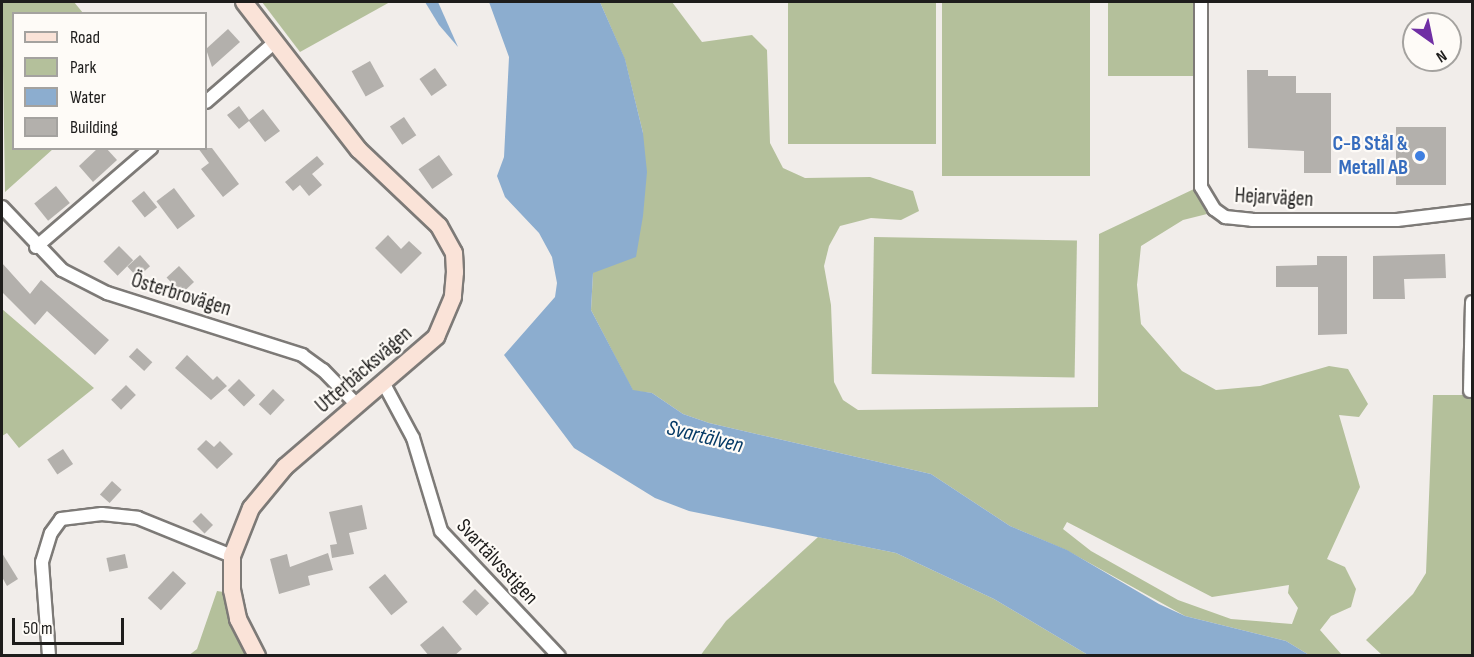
<!DOCTYPE html>
<meta charset="utf-8">
<style>
body{margin:0}
#map{position:relative;width:1474px;height:657px;overflow:hidden;background:#f1edea;font-family:"Sofia Sans Condensed",sans-serif}
div>[style]{position:absolute}
[style*='--x']{left:calc(var(--x)*1px);top:calc(var(--y)*1px);width:calc(var(--w)*1px);rotate:calc(var(--a)*1deg)}
.green>*{inset:0;background:#b4c09b;transform-origin:0 0}
.water>*{inset:0;background:#8cadcf}
.building>*{inset:0;background:#b3b0ac;transform-origin:0 0}
.roads{filter:drop-shadow(2px 0 #7d7a77) drop-shadow(-2px 0 #7d7a77) drop-shadow(0 2px #7d7a77) drop-shadow(0 -2px #7d7a77)}
.street>*{height:12px;margin:-6px;padding:0 6px;transform-origin:6px;border-radius:6px;background:#fff}
.secondary>*{height:16px;margin:-8px;padding:0 8px;transform-origin:8px;border-radius:8px;background:#fae3d8}
.dots>*{width:16px;height:16px;translate:-50% -50%;box-sizing:border-box;border:3px solid #fefbf7;border-radius:50%}
span{translate:-50% -50%;white-space:nowrap;text-align:center;line-height:1.15;-webkit-text-stroke:4.5px #fefbf7;paint-order:stroke}
.shop-label{font-size:21px;color:#366cbe;font-weight:700}
.right{translate:-100% -50%;text-align:right}
.street-label{font-size:21px;color:#1e1d1c}
.water-label{font-size:22px;color:#053a66;font-style:italic}
.frame{position:absolute;inset:0;border:3px solid #1e1d1c;pointer-events:none}
.legend{position:absolute;left:12px;top:12px;width:195px;height:138px;box-sizing:border-box;background:#fefbf7;border:2px solid #a4a29f;margin:0;padding:8px 10px;list-style:none;font-size:18px;color:#1e1d1c}
.legend li{display:flex;align-items:center;gap:12px;height:30px}
.legend b{width:30px;border:2px solid #a4a29f}
.north{position:absolute;left:1402px;top:12px;width:60px;height:60px;box-sizing:border-box;background:#fefbf7;border:2px solid #a4a29f;border-radius:50%;rotate:147deg;font-size:16px;font-weight:700;line-height:24px;text-align:center;color:#1e1d1c}
.north::after{content:'';display:block;margin:auto;width:21px;height:27px;background:#702fa4;clip-path:polygon(50% 0,100% 100%,50% 72%,0 100%)}
.scale{position:absolute;left:12px;top:618px;width:112px;height:27px;box-sizing:border-box;border:3px solid #1e1d1c;border-top:0;padding-left:8px;font-size:18px;line-height:21px;white-space:nowrap;color:#1e1d1c;-webkit-text-stroke:4px #fefbf7;paint-order:stroke}
</style>
<div id="map">
<div class="green">
<div style="clip-path:polygon(2px 2px,74px 2px,83px 13px,14px 14px,14px 148px,53px 149px,5px 192px)"></div>
<div style="clip-path:polygon(262px 2px,390px 2px,300px 52px)"></div>
<div style="clip-path:polygon(evenodd,600px 2px,672px 2px,702px 42px,752px 35px,767px 50px,770px 143px,783px 168px,805px 178px,870px 177px,913px 191px,919px 211px,901px 220px,871px 218px,840px 226px,829px 246px,824px 266px,831px 305px,834px 382px,843px 400px,858px 410px,1098px 407px,1099px 234px,1194px 189px,1207px 214px,1183px 220px,1141px 246px,1137px 285px,1141px 324px,1182px 371px,1216px 390px,1260px 386px,1329px 366px,1348px 369px,1368px 404px,1359px 417px,1339px 415px,1360px 487px,1327px 559px,1345px 567px,1356px 589px,1351px 607px,1331px 616px,1320px 630px,1342px 655px,1309px 655px,1286px 641px,1185px 616px,1066px 550px,1010px 526px,931px 474px,709px 423px,683px 414px,652px 393px,633px 391px,591px 310px,593px 273px,643px 133px,625px 60px,600px 2px,1067px 522px,1212px 597px,1289px 585px,1288px 593px,1298px 608px,1292px 624px,1231px 619px,1178px 600px,1091px 551px,1063px 529px,1067px 522px)"></div>
<div style="left:788px;top:2px;width:148px;height:142px"></div>
<div style="left:942px;top:2px;width:148px;height:174px"></div>
<div style="left:1108px;top:2px;width:86px;height:74px"></div>
<div style="left:874px;top:237px;width:203px;height:137px;rotate:1deg"></div>
<div style="clip-path:polygon(2px 309px,94px 388px,19px 448px,7px 433px,2px 436px)"></div>
<div style="clip-path:polygon(1433px 395px,1472px 395px,1472px 655px,1382px 655px,1366px 640px,1413px 594px,1426px 573px)"></div>
<div style="clip-path:polygon(818px 537px,896px 553px,994px 599px,1088px 655px,700px 656px,726px 621px)"></div>
<div style="clip-path:polygon(217px 591px,230px 593px,255px 655px,188px 656px,197px 649px)"></div>
</div>
<div class="water">
<div style="clip-path:polygon(425px 2px,438px 2px,458px 47px,439px 25px)"></div>
<div style="clip-path:polygon(489px 2px,600px 2px,625px 59px,643px 133px,647px 172px,643px 216px,636px 257px,593px 273px,591px 310px,633px 390px,652px 393px,683px 414px,709px 423px,931px 474px,1010px 526px,1067px 550px,1159px 604px,1185px 616px,1286px 641px,1309px 655px,1088px 655px,994px 599px,896px 553px,689px 511px,655px 498px,574px 448px,504px 355px,555px 297px,557px 283px,552px 257px,539px 233px,505px 197px,497px 176px,504px 157px,509px 57px)"></div>
</div>
<div class="building">
<div style="clip-path:polygon(228px 29px,240px 42px,212px 67px,206px 49px)"></div>
<div style="left:370px;top:61px;width:29px;height:21px;rotate:61deg"></div>
<div style="left:435px;top:68px;width:21px;height:19px;rotate:55deg"></div>
<div style="clip-path:polygon(1247px 70px,1268px 70px,1268px 76px,1296px 76px,1296px 93px,1331px 93px,1331px 173px,1304px 173px,1304px 151px,1248px 148px)"></div>
<div style="clip-path:polygon(239px 106px,249px 120px,263px 109px,280px 131px,265px 142px,249px 121px,239px 129px,227px 115px)"></div>
<div style="left:404px;top:117px;width:22px;height:17px;rotate:56deg"></div>
<div style="left:1396px;top:127px;width:50px;height:58px"></div>
<div style="clip-path:polygon(98px 148px,106px 148px,117px 160px,93px 182px,79px 166px)"></div>
<div style="clip-path:polygon(198px 148px,212px 148px,239px 184px,223px 197px,201px 169px,209px 163px)"></div>
<div style="left:439px;top:155px;width:24px;height:25px;rotate:55deg"></div>
<div style="clip-path:polygon(317px 156px,324px 164px,312px 174px,322px 185px,309px 196px,300px 185px,293px 191px,285px 182px)"></div>
<div style="left:56px;top:186px;width:22px;height:28px;rotate:51deg"></div>
<div style="left:174px;top:188px;width:35px;height:22px;rotate:53deg"></div>
<div style="left:144px;top:191px;width:21px;height:16px;rotate:51deg"></div>
<div style="clip-path:polygon(388px 235px,401px 249px,409px 241px,422px 253px,401px 274px,375px 248px)"></div>
<div style="left:119px;top:246px;width:20px;height:22px;rotate:45deg"></div>
<div style="clip-path:polygon(1445px 254px,1446px 278px,1404px 279px,1405px 299px,1373px 299px,1373px 256px)"></div>
<div style="left:140px;top:255px;width:15px;height:17px;rotate:48deg"></div>
<div style="clip-path:polygon(1317px 256px,1347px 256px,1347px 334px,1318px 335px,1318px 287px,1276px 287px,1276px 266px,1317px 265px)"></div>
<div style="clip-path:polygon(2px 263px,30px 294px,41px 280px,109px 340px,95px 355px,47px 311px,35px 325px,2px 292px)"></div>
<div style="left:179px;top:266px;width:22px;height:17px;rotate:47deg"></div>
<div style="left:137px;top:348px;width:21px;height:12px;rotate:43deg"></div>
<div style="clip-path:polygon(187px 355px,213px 380px,217px 376px,227px 386px,211px 400px,175px 368px)"></div>
<div style="left:239px;top:379px;width:23px;height:16px;rotate:45deg"></div>
<div style="left:126px;top:385px;width:14px;height:21px;rotate:45deg"></div>
<div style="left:273px;top:389px;width:16px;height:21px;rotate:43deg"></div>
<div style="clip-path:polygon(206px 440px,214px 447px,220px 441px,233px 454px,217px 469px,197px 449px)"></div>
<div style="left:63px;top:449px;width:18px;height:19px;rotate:56deg"></div>
<div style="left:112px;top:481px;width:13px;height:18px;rotate:42deg"></div>
<div style="clip-path:polygon(362px 505px,367px 529px,349px 533px,354px 554px,332px 558px,330px 545px,337px 544px,329px 512px)"></div>
<div style="left:201px;top:513px;width:17px;height:12px;rotate:45deg"></div>
<div style="clip-path:polygon(2px 553px,18px 579px,7px 586px,2px 577px)"></div>
<div style="clip-path:polygon(328px 553px,333px 570px,308px 576px,310px 585px,279px 594px,270px 559px,287px 554px,290px 567px)"></div>
<div style="left:125px;top:554px;width:14px;height:19px;rotate:78deg"></div>
<div style="left:173px;top:571px;width:18px;height:37px;rotate:43deg"></div>
<div style="left:385px;top:574px;width:36px;height:21px;rotate:51deg"></div>
<div style="left:475px;top:589px;width:20px;height:18px;rotate:45deg"></div>
<div style="clip-path:polygon(443px 626px,462px 649px,454px 656px,429px 656px,420px 645px)"></div>
</div>
<div class="roads">
<div class="street">
<div style="--x:1201;--y:2;--w:185;--a:90"></div>
<div style="--x:1201;--y:187;--w:26;--a:59"></div>
<div style="--x:1214;--y:209;--w:14;--a:36"></div>
<div style="--x:1225;--y:217;--w:27;--a:6"></div>
<div style="--x:1252;--y:220;--w:145;--a:0"></div>
<div style="--x:1397;--y:220;--w:76;--a:-6.8"></div>
<div style="--x:206;--y:102;--w:91;--a:-41"></div>
<div style="--x:2;--y:207;--w:87;--a:46.4"></div>
<div style="--x:62;--y:270;--w:51;--a:27.1"></div>
<div style="--x:107;--y:293;--w:205;--a:17.6"></div>
<div style="--x:302;--y:355;--w:26;--a:36"></div>
<div style="--x:323;--y:370;--w:50;--a:45.8"></div>
<div style="--x:36;--y:247;--w:152;--a:-40.7"></div>
<div style="--x:384;--y:384;--w:61;--a:61.8"></div>
<div style="--x:413;--y:438;--w:97;--a:73.2"></div>
<div style="--x:441;--y:531;--w:172;--a:46.7"></div>
<div style="--x:1470;--y:391;--w:89;--a:-88.7"></div>
<div style="--x:49;--y:656;--w:94;--a:-94.3"></div>
<div style="--x:42;--y:562;--w:30;--a:-73"></div>
<div style="--x:51;--y:533;--w:17;--a:-54"></div>
<div style="--x:61;--y:519;--w:41;--a:-7"></div>
<div style="--x:102;--y:514;--w:36;--a:6"></div>
<div style="--x:138;--y:518;--w:101;--a:22"></div>
</div>
<div class="secondary">
<div style="--x:244;--y:2;--w:187;--a:52.2"></div>
<div style="--x:359;--y:150;--w:110;--a:43.5"></div>
<div style="--x:439;--y:226;--w:31;--a:61"></div>
<div style="--x:454;--y:253;--w:19;--a:87"></div>
<div style="--x:455;--y:272;--w:25;--a:95"></div>
<div style="--x:453;--y:297;--w:43;--a:113"></div>
<div style="--x:436;--y:337;--w:199;--a:139.3"></div>
<div style="--x:285;--y:467;--w:53;--a:129.7"></div>
<div style="--x:251;--y:508;--w:52;--a:111.6"></div>
<div style="--x:232;--y:556;--w:34;--a:90"></div>
<div style="--x:232;--y:590;--w:30;--a:78"></div>
<div style="--x:238;--y:619;--w:42;--a:62.8"></div>
</div>
</div>
<div class="dots">
<div style="left:1420px;top:156px;background:#3f7fe0"></div>
</div>
<div class="shop-label">
<span class="right" style="left:1408px;top:156px">C-B Stål &amp;<br>Metall AB</span>
</div>
<div class="street-label">
<span style="left:1274px;top:198px;rotate:3deg">Hejarvägen</span>
<span style="left:181px;top:295px;rotate:17deg">Österbrovägen</span>
<span style="left:364px;top:370px;rotate:-41deg">Utterbäcksvägen</span>
<span style="left:497px;top:562px;rotate:47deg">Svartälvsstigen</span>
</div>
<div class="water-label">
<span style="left:705px;top:437px;rotate:14deg">Svartälven</span>
</div>
<div class="frame"></div>
<ul class="legend">
<li><b style="height:8px;background:#fae3d8"></b>Road</li>
<li><b style="height:16px;background:#b4c09b"></b>Park</li>
<li><b style="height:16px;background:#8cadcf"></b>Water</li>
<li><b style="height:16px;background:#b3b0ac"></b>Building</li>
</ul>
<div class="north">N</div>
<div class="scale">50 m</div>
</div>
